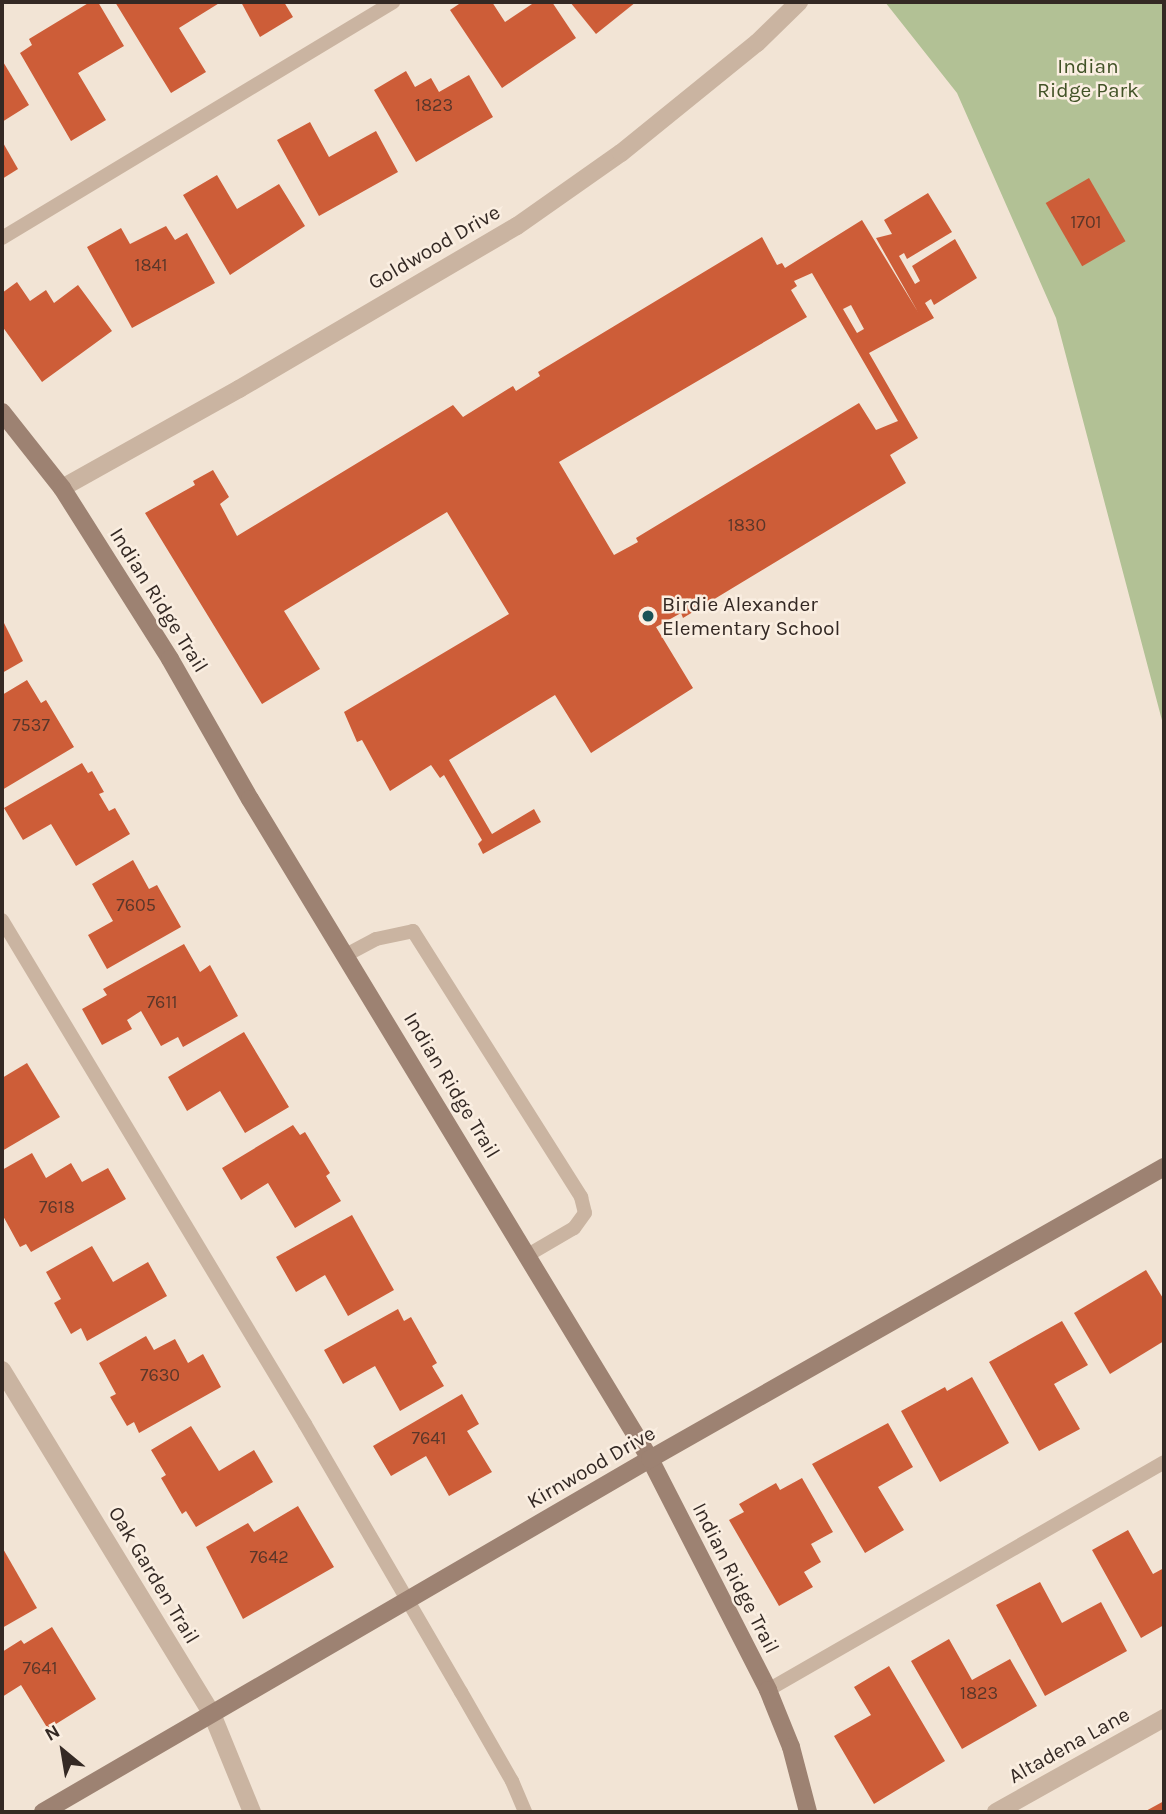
<!DOCTYPE html>
<style>
body{margin:0}
#map{position:relative;width:1166px;height:1814px;overflow:hidden;background:#f2e4d5;font-family:Karla,sans-serif}
div>[style]{position:absolute}
[style*='--x']{left:calc(var(--x)*1px);top:calc(var(--y)*1px);width:calc(var(--w)*1px);rotate:calc(var(--a)*1deg)}
.green>*{inset:0;background:#b2c195}
.building>*{inset:0;background:#cd5d38;transform-origin:0 0}
.lane>*{height:14px;margin:-7px;padding:0 7px;transform-origin:7px;border-radius:7px;background:#cab4a1}
.street>*{height:18px;margin:-9px;padding:0 9px;transform-origin:9px;border-radius:9px;background:#cab4a1}
.secondary>*{height:18px;margin:-9px;padding:0 9px;transform-origin:9px;border-radius:9px;background:#9d8272}
.dots>*{width:19px;height:19px;translate:-50% -50%;box-sizing:border-box;border:4px solid #faeee1;border-radius:50%}
span{translate:-50% -50%;white-space:nowrap;text-align:center;line-height:1.15;-webkit-text-stroke:5px #faeee1;paint-order:stroke}
.number-label{font-size:18px;color:#5a3629}
.number-label span{-webkit-text-stroke-width:0}
.park-label{font-size:21px;color:#425327}
.street-label{font-size:21px;color:#342924}
.poi-label{font-size:21px;color:#342924}
.left{translate:0 -50%;text-align:left}
.frame{position:absolute;inset:0;border:4px solid #342924;pointer-events:none}
.north{position:absolute;left:28px;top:1716px;width:70px;height:70px;-webkit-text-stroke:5px #faeee1;paint-order:stroke;rotate:330deg;font-size:19px;font-weight:700;line-height:28px;text-align:center;color:#342924}
.north::after{content:'';display:block;margin:auto;width:24px;height:32px;background:#342924;clip-path:polygon(50% 0,100% 100%,50% 72%,0 100%)}
</style>
<div id="map">
<div class="green">
<div style="clip-path:polygon(885px 2px,1164px 2px,1164px 728px,1056px 318px,957px 93px)"></div>
</div>
<div class="building">
<div style="clip-path:polygon(90px 2px,98px 2px,124px 46px,78px 73px,106px 120px,71px 141px,20px 53px,32px 45px,29px 39px)"></div>
<div style="clip-path:polygon(115px 2px,221px 2px,179px 28px,206px 72px,171px 93px)"></div>
<div style="clip-path:polygon(241px 2px,284px 2px,293px 17px,260px 37px)"></div>
<div style="clip-path:polygon(462px 2px,492px 2px,505px 22px,535px 2px,552px 2px,576px 38px,502px 88px,450px 10px)"></div>
<div style="clip-path:polygon(570px 2px,636px 2px,596px 34px)"></div>
<div style="clip-path:polygon(2px 60px,29px 105px,2px 122px)"></div>
<div style="clip-path:polygon(406px 71px,415px 87px,431px 78px,439px 92px,469px 75px,493px 117px,416px 162px,374px 90px)"></div>
<div style="clip-path:polygon(310px 122px,329px 157px,376px 131px,398px 172px,319px 216px,277px 140px)"></div>
<div style="clip-path:polygon(2px 141px,18px 169px,2px 179px)"></div>
<div style="clip-path:polygon(217px 175px,237px 209px,279px 184px,305px 226px,230px 275px,183px 195px)"></div>
<div style="left:1089px;top:178px;width:73px;height:50px;rotate:60deg"></div>
<div style="clip-path:polygon(evenodd,928px 193px,952px 232px,907px 259px,904px 253px,899px 256px,915px 284px,920px 281px,912px 266px,955px 239px,977px 278px,934px 305px,931px 299px,925px 303px,934px 318px,869px 353px,918px 438px,890px 455px,906px 483px,683px 618px,681px 613px,656px 627px,693px 688px,591px 753px,555px 695px,449px 760px,492px 834px,534px 809px,541px 822px,483px 854px,478px 844px,482px 840px,444px 775px,440px 778px,431px 765px,390px 791px,362px 740px,357px 742px,344px 712px,509px 614px,447px 512px,284px 611px,320px 669px,262px 704px,145px 513px,195px 485px,193px 481px,213px 470px,229px 497px,220px 504px,237px 536px,453px 405px,463px 417px,513px 386px,516px 391px,540px 376px,538px 372px,762px 237px,777px 265px,782px 263px,785px 268px,862px 220px,918px 312px,876px 238px,892px 234px,884px 220px,928px 193px,812px 273px,898px 421px,876px 430px,859px 403px,636px 538px,638px 542px,614px 555px,559px 462px,807px 317px,791px 290px,797px 286px,794px 281px,812px 273px,928px 193px,851px 305px,864px 329px,857px 333px,843px 309px,851px 305px)"></div>
<div style="clip-path:polygon(166px 226px,175px 240px,187px 233px,215px 283px,132px 328px,87px 247px,121px 228px,130px 244px)"></div>
<div style="clip-path:polygon(17px 282px,30px 301px,46px 290px,54px 303px,78px 285px,112px 331px,42px 382px,2px 326px,2px 293px)"></div>
<div style="clip-path:polygon(2px 619px,23px 661px,2px 673px)"></div>
<div style="clip-path:polygon(27px 680px,41px 703px,46px 700px,74px 747px,2px 790px,2px 695px)"></div>
<div style="clip-path:polygon(82px 763px,88px 773px,92px 771px,104px 792px,99px 794px,109px 811px,115px 808px,130px 834px,76px 866px,51px 824px,23px 840px,4px 808px)"></div>
<div style="clip-path:polygon(133px 860px,149px 889px,157px 885px,181px 927px,107px 969px,88px 935px,113px 921px,92px 884px)"></div>
<div style="clip-path:polygon(184px 944px,200px 972px,210px 965px,238px 1016px,183px 1047px,178px 1037px,161px 1046px,141px 1011px,127px 1020px,132px 1029px,102px 1045px,82px 1009px,107px 995px,103px 989px)"></div>
<div style="clip-path:polygon(244px 1032px,289px 1107px,245px 1133px,220px 1091px,187px 1111px,168px 1077px)"></div>
<div style="clip-path:polygon(27px 1063px,60px 1117px,2px 1151px,2px 1078px)"></div>
<div style="clip-path:polygon(293px 1125px,300px 1135px,305px 1132px,330px 1173px,326px 1176px,341px 1201px,295px 1228px,268px 1183px,241px 1200px,222px 1168px)"></div>
<div style="clip-path:polygon(32px 1153px,46px 1178px,71px 1163px,82px 1182px,108px 1168px,126px 1199px,31px 1252px,26px 1244px,20px 1247px,2px 1214px,2px 1170px)"></div>
<div style="clip-path:polygon(352px 1215px,394px 1290px,348px 1316px,325px 1275px,296px 1292px,276px 1257px)"></div>
<div style="clip-path:polygon(92px 1246px,113px 1282px,148px 1262px,167px 1296px,87px 1341px,81px 1328px,71px 1334px,54px 1303px,61px 1299px,46px 1272px)"></div>
<div style="clip-path:polygon(1146px 1270px,1164px 1300px,1164px 1341px,1110px 1374px,1074px 1313px)"></div>
<div style="clip-path:polygon(398px 1309px,404px 1321px,411px 1317px,437px 1363px,432px 1366px,444px 1386px,400px 1411px,375px 1366px,343px 1384px,324px 1350px)"></div>
<div style="clip-path:polygon(1062px 1321px,1088px 1365px,1054px 1384px,1080px 1429px,1039px 1451px,989px 1362px)"></div>
<div style="clip-path:polygon(146px 1336px,154px 1350px,175px 1339px,188px 1363px,203px 1354px,221px 1387px,139px 1433px,134px 1422px,127px 1426px,110px 1397px,116px 1394px,99px 1363px)"></div>
<div style="clip-path:polygon(972px 1377px,1009px 1443px,940px 1482px,901px 1411px,945px 1387px,947px 1391px)"></div>
<div style="clip-path:polygon(462px 1394px,479px 1424px,467px 1431px,492px 1472px,449px 1496px,426px 1456px,391px 1476px,373px 1446px)"></div>
<div style="clip-path:polygon(888px 1423px,913px 1467px,878px 1487px,904px 1530px,865px 1553px,812px 1464px)"></div>
<div style="clip-path:polygon(191px 1426px,219px 1471px,254px 1450px,273px 1482px,196px 1527px,186px 1511px,182px 1514px,161px 1478px,166px 1475px,151px 1450px)"></div>
<div style="clip-path:polygon(802px 1478px,833px 1532px,811px 1544px,821px 1562px,804px 1572px,813px 1587px,779px 1606px,729px 1520px,744px 1512px,739px 1504px,776px 1483px,780px 1490px)"></div>
<div style="clip-path:polygon(298px 1506px,334px 1567px,243px 1619px,206px 1547px,248px 1523px,254px 1532px)"></div>
<div style="clip-path:polygon(1128px 1530px,1153px 1574px,1164px 1568px,1164px 1625px,1141px 1638px,1092px 1550px)"></div>
<div style="clip-path:polygon(2px 1547px,37px 1608px,2px 1628px)"></div>
<div style="clip-path:polygon(1040px 1582px,1062px 1623px,1101px 1602px,1127px 1651px,1045px 1696px,996px 1605px)"></div>
<div style="clip-path:polygon(52px 1627px,96px 1699px,48px 1729px,21px 1685px,2px 1697px,2px 1652px,21px 1640px,24px 1644px)"></div>
<div style="clip-path:polygon(949px 1639px,972px 1680px,1010px 1659px,1037px 1706px,962px 1749px,911px 1661px)"></div>
<div style="clip-path:polygon(889px 1666px,945px 1761px,874px 1804px,834px 1736px,871px 1715px,854px 1687px)"></div>
<div style="clip-path:polygon(1164px 1801px,1164px 1812px,1144px 1812px)"></div>
</div>
<div class="lane">
<div style="--x:2;--y:238;--w:457;--a:-31.1"></div>
<div style="--x:2;--y:920;--w:588;--a:58.99"></div>
<div style="--x:305;--y:1424;--w:310;--a:59.8"></div>
<div style="--x:461;--y:1692;--w:103;--a:60.2"></div>
<div style="--x:512;--y:1781;--w:34;--a:67"></div>
<div style="--x:346;--y:955;--w:34;--a:-28"></div>
<div style="--x:376;--y:939;--w:38;--a:-12"></div>
<div style="--x:413;--y:931;--w:315;--a:57.7"></div>
<div style="--x:581;--y:1197;--w:16;--a:76"></div>
<div style="--x:585;--y:1213;--w:19;--a:126"></div>
<div style="--x:574;--y:1228;--w:53;--a:149.6"></div>
<div style="--x:768;--y:1690;--w:457;--a:-29.9"></div>
</div>
<div class="street">
<div style="--x:62;--y:488;--w:203;--a:-29.2"></div>
<div style="--x:239;--y:389;--w:322;--a:-30.4"></div>
<div style="--x:517;--y:226;--w:127;--a:-35.1"></div>
<div style="--x:621;--y:153;--w:175;--a:-39"></div>
<div style="--x:757;--y:43;--w:59;--a:-44.3"></div>
<div style="--x:2;--y:1370;--w:403;--a:58.6"></div>
<div style="--x:212;--y:1714;--w:106;--a:67.8"></div>
<div style="--x:996;--y:1812;--w:193;--a:-29.2"></div>
</div>
<div class="secondary">
<div style="--x:2;--y:412;--w:97;--a:51.7"></div>
<div style="--x:62;--y:488;--w:202;--a:57.7"></div>
<div style="--x:170;--y:659;--w:161;--a:60.3"></div>
<div style="--x:250;--y:799;--w:772;--a:58.78"></div>
<div style="--x:650;--y:1459;--w:259;--a:62.9"></div>
<div style="--x:768;--y:1690;--w:61;--a:68"></div>
<div style="--x:791;--y:1747;--w:67;--a:75.3"></div>
<div style="--x:43;--y:1812;--w:702;--a:-30.18"></div>
<div style="--x:650;--y:1459;--w:591;--a:-29.6"></div>
</div>
<div class="dots">
<div style="left:648px;top:616px;background:#185257"></div>
</div>
<div class="number-label">
<span style="left:434px;top:105px">1823</span>
<span style="left:1086px;top:222px">1701</span>
<span style="left:151px;top:265px">1841</span>
<span style="left:747px;top:525px">1830</span>
<span style="left:31px;top:725px">7537</span>
<span style="left:136px;top:905px">7605</span>
<span style="left:162px;top:1002px">7611</span>
<span style="left:57px;top:1207px">7618</span>
<span style="left:160px;top:1375px">7630</span>
<span style="left:429px;top:1438px">7641</span>
<span style="left:269px;top:1557px">7642</span>
<span style="left:40px;top:1668px">7641</span>
<span style="left:979px;top:1693px">1823</span>
</div>
<div class="park-label">
<span style="left:1088px;top:78px">Indian<br>Ridge Park</span>
</div>
<div class="street-label">
<span style="left:434px;top:247px;rotate:-30deg">Goldwood Drive</span>
<span style="left:159px;top:600px;rotate:58deg">Indian Ridge Trail</span>
<span style="left:452px;top:1085px;rotate:59deg">Indian Ridge Trail</span>
<span style="left:591px;top:1467px;rotate:-30deg">Kirnwood Drive</span>
<span style="left:154px;top:1575px;rotate:59deg">Oak Garden Trail</span>
<span style="left:736px;top:1578px;rotate:63deg">Indian Ridge Trail</span>
<span style="left:1069px;top:1745px;rotate:-29deg">Altadena Lane</span>
</div>
<div class="poi-label">
<span class="left" style="left:662px;top:616px">Birdie Alexander<br>Elementary School</span>
</div>
<div class="frame"></div>
<div class="north">N</div>
</div>
